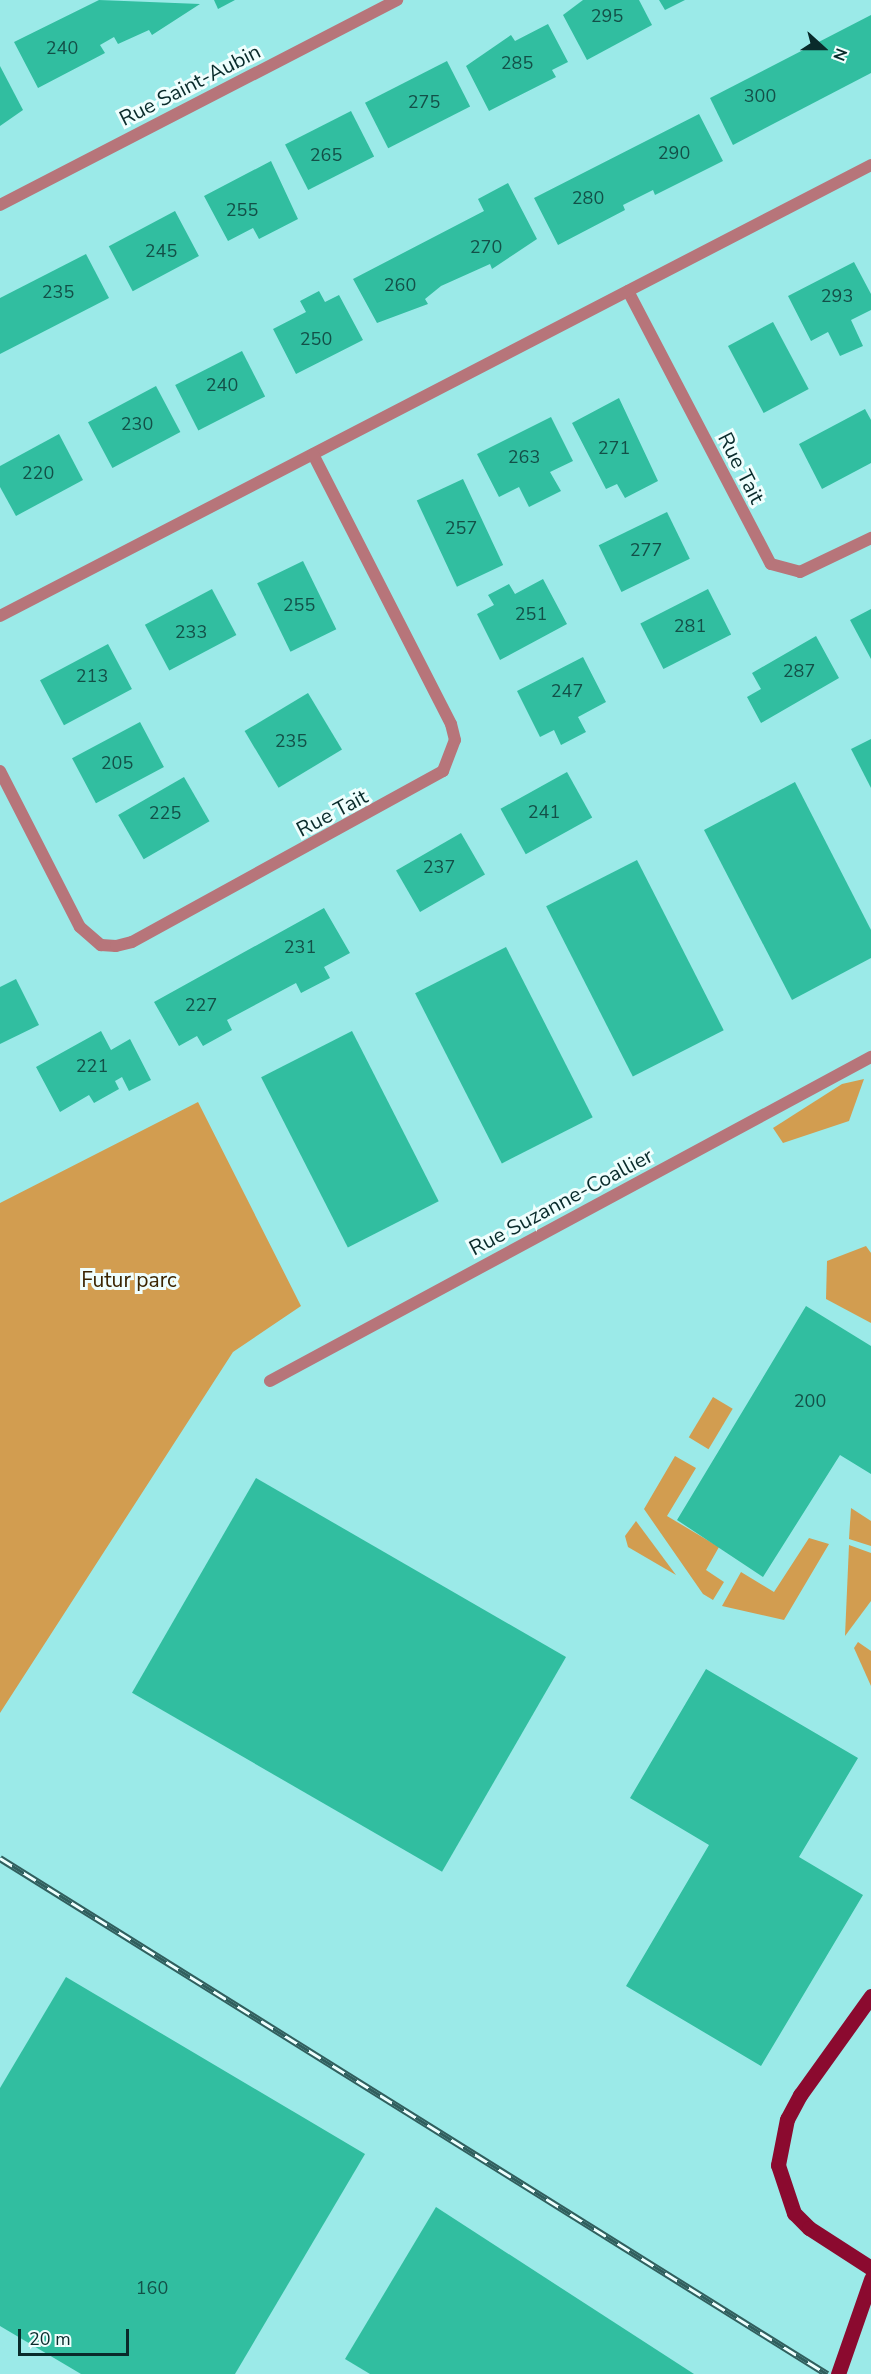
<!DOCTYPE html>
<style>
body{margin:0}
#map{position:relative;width:871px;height:2374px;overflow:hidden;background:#9beae8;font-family:"Nunito Sans",sans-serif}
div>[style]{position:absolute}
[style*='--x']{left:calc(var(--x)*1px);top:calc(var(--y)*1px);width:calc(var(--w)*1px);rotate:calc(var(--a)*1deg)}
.green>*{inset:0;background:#d29d50;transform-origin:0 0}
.building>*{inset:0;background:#31bea0;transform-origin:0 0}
.street>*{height:12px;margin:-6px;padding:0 6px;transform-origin:6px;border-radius:6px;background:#b7757a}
.primary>*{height:15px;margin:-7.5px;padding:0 7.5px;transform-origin:7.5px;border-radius:7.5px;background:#8b0a2f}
.rail>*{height:7px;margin-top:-3.5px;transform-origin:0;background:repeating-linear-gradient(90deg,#effefd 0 14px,#315f5e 0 28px);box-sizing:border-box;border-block:2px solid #315f5e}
span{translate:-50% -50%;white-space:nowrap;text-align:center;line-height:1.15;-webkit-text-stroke:6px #effefd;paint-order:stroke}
.number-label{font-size:18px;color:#135048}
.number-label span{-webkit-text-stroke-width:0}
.street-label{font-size:21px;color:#092b2b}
.park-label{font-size:21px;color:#3b2400}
.north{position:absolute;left:793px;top:18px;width:60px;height:60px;-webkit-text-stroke:4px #effefd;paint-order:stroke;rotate:111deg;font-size:16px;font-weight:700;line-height:24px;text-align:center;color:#092b2b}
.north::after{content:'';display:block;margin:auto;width:21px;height:27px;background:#092b2b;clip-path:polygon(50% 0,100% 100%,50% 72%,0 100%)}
.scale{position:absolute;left:18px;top:2329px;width:111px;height:27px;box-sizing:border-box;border:3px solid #092b2b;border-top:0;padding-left:8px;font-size:18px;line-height:21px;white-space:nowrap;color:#092b2b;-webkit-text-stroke:4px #effefd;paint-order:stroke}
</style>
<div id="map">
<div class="green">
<div style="clip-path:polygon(864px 1079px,849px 1121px,783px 1143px,773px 1128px,842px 1084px)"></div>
<div style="clip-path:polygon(198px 1102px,301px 1306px,233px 1352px,0 1713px,0 1203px)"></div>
<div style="clip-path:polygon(866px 1246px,871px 1253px,871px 1323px,826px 1299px,827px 1261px)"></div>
<div style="left:713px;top:1397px;width:23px;height:47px;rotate:31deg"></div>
<div style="clip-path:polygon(675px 1456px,696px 1468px,667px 1516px,719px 1547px,706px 1570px,724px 1582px,713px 1600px,703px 1594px,644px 1509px)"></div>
<div style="clip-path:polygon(851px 1508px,871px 1521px,871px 1546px,849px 1539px)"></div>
<div style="clip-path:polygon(636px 1521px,676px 1575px,628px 1547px,625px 1536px)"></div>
<div style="clip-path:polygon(809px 1538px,829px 1544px,784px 1620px,722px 1606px,741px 1572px,774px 1592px)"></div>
<div style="clip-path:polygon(849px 1545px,871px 1553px,871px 1601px,845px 1636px)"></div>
<div style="clip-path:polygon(858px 1642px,871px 1651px,871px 1686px,854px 1648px)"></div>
</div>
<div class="building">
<div style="clip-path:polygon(99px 0,200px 4px,152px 35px,149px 30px,118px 44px,114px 37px,100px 45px,105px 53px,38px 88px,14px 42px)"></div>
<div style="clip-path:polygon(214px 0,235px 0,218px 9px)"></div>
<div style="clip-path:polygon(583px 0,639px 0,652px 25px,587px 60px,563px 15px)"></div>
<div style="clip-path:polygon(659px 0,685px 0,665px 10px)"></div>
<div style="clip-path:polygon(871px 15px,871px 73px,733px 145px,710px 98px)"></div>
<div style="clip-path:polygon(548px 24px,568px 62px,552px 70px,556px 77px,489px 111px,466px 66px,511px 35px,515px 41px)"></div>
<div style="left:447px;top:61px;width:51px;height:92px;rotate:63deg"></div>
<div style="clip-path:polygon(0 66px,23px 110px,0 126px)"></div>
<div style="left:351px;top:111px;width:51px;height:74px;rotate:63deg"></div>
<div style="clip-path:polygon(699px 114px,723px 161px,655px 195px,653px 190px,623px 205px,625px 210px,558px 245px,534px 198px)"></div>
<div style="clip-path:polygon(271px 161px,298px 219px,259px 239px,253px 228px,228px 241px,204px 196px)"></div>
<div style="clip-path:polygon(508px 183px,537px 239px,492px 269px,490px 264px,441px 286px,425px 299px,428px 304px,377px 323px,353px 279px,484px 211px,478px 199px)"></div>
<div style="left:175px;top:211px;width:51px;height:75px;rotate:62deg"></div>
<div style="clip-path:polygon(86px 254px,109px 298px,0 354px,0 298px)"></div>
<div style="clip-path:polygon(854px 262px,871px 294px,871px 310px,851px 320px,863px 346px,840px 356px,828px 332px,811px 341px,788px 296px)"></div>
<div style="clip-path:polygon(319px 291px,325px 302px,339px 295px,363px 340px,296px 374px,273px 329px,306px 312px,300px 301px)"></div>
<div style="left:773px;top:322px;width:76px;height:51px;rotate:62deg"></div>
<div style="left:242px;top:351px;width:51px;height:75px;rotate:63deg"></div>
<div style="left:156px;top:386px;width:52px;height:77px;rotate:62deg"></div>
<div style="clip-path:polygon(619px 398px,658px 481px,625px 498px,617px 484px,606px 489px,572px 423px)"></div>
<div style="clip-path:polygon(865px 409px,871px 420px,871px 463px,822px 489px,799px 444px)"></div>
<div style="clip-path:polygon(551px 417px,573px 461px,550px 472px,561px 491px,529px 507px,519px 487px,499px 497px,477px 454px)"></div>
<div style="clip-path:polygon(59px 434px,83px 480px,16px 516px,0 487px,0 466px)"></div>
<div style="left:463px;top:479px;width:95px;height:51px;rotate:65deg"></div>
<div style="left:667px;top:512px;width:52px;height:76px;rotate:64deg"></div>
<div style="left:303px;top:561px;width:76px;height:51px;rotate:64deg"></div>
<div style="clip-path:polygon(543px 579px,567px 624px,500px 660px,477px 614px,494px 605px,488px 595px,509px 584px,515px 594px)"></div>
<div style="left:212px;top:589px;width:52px;height:76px;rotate:62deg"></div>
<div style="left:708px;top:589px;width:51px;height:76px;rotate:63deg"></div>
<div style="clip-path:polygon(871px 609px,871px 659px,850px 620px)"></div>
<div style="clip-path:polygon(816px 636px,839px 678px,761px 723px,747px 697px,761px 689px,752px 673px)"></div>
<div style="left:108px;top:644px;width:51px;height:77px;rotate:62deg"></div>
<div style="clip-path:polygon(583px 657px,606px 702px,578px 717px,586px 732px,561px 745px,554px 730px,540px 737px,517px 691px)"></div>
<div style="left:308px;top:693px;width:66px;height:74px;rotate:59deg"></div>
<div style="left:140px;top:722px;width:51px;height:77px;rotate:62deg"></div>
<div style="clip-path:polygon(871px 739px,871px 788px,851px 749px)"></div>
<div style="left:567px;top:772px;width:52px;height:76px;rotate:61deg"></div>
<div style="left:184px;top:777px;width:51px;height:76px;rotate:60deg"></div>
<div style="clip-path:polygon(795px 782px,871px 930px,871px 958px,792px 1000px,704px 830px)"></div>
<div style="left:461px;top:833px;width:48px;height:75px;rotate:60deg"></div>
<div style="left:637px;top:860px;width:191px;height:102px;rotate:63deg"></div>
<div style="clip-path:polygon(324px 908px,350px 953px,324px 967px,330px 978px,301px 993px,296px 983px,227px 1020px,232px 1030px,203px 1046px,197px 1036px,179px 1046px,154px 1002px)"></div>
<div style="left:506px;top:947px;width:191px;height:102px;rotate:63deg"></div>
<div style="clip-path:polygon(16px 979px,39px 1025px,0 1044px,0 987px)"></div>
<div style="clip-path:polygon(101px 1031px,111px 1050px,130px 1039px,151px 1080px,129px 1091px,122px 1077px,115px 1081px,119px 1089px,94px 1103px,89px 1095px,60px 1112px,36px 1067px)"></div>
<div style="left:352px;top:1031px;width:191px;height:102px;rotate:63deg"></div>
<div style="clip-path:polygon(806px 1306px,871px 1346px,871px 1474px,840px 1455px,763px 1577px,677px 1520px)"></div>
<div style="left:256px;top:1478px;width:358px;height:248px;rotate:30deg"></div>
<div style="clip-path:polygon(706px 1669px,858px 1758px,799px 1857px,863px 1895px,761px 2066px,626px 1986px,709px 1845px,630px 1798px)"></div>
<div style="clip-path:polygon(66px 1977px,365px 2154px,235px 2374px,81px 2374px,0 2326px,0 2088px)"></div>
<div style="clip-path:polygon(436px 2207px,694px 2374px,370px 2374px,345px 2359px)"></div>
</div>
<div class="street">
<div style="--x:0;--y:205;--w:447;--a:-27.3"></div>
<div style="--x:628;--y:291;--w:308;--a:62.4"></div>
<div style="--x:771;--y:564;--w:30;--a:15"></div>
<div style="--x:800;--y:572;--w:79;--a:-25.6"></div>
<div style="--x:0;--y:616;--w:981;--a:-27.37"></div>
<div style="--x:0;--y:771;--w:175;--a:62.9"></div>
<div style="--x:80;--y:927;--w:28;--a:41"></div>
<div style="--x:101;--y:945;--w:15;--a:4"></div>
<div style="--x:116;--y:946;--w:16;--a:-14"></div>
<div style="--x:132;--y:942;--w:355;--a:-28.8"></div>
<div style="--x:443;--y:771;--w:33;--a:-69"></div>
<div style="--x:455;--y:740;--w:16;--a:-104"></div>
<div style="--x:451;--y:724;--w:303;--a:-117.1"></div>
<div style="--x:270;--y:1381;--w:683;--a:-28.33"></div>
</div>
<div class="primary">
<div style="--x:871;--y:1996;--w:122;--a:125.6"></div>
<div style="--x:800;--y:2095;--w:27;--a:118"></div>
<div style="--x:787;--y:2119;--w:47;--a:101.1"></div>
<div style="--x:778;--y:2165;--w:51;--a:71.6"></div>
<div style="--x:794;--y:2213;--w:21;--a:45"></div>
<div style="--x:809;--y:2228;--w:74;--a:32.8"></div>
<div style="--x:838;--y:2374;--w:101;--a:-70.8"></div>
</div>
<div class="rail">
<div style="--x:0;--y:1858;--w:975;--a:31.96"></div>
</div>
<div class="number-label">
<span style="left:607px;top:16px">295</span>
<span style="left:62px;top:48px">240</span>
<span style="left:517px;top:63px">285</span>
<span style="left:760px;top:96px">300</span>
<span style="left:424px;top:102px">275</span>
<span style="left:674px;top:153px">290</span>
<span style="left:326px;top:155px">265</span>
<span style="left:588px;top:198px">280</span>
<span style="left:242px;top:210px">255</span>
<span style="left:486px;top:247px">270</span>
<span style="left:161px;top:251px">245</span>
<span style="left:400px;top:285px">260</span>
<span style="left:58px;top:292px">235</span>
<span style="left:837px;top:296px">293</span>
<span style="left:316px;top:339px">250</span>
<span style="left:222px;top:385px">240</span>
<span style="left:137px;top:424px">230</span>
<span style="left:614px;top:448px">271</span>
<span style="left:524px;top:457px">263</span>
<span style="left:38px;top:473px">220</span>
<span style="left:461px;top:528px">257</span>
<span style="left:646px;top:550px">277</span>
<span style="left:299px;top:605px">255</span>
<span style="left:531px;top:614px">251</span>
<span style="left:690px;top:626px">281</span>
<span style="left:191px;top:632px">233</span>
<span style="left:799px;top:671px">287</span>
<span style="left:92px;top:676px">213</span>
<span style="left:567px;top:691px">247</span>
<span style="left:291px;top:741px">235</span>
<span style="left:117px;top:763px">205</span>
<span style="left:544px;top:812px">241</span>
<span style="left:165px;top:813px">225</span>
<span style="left:439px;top:867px">237</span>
<span style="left:300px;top:947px">231</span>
<span style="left:201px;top:1005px">227</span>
<span style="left:92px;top:1066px">221</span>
<span style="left:810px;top:1401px">200</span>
<span style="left:152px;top:2288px">160</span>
</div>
<div class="street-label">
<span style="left:190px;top:85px;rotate:-27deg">Rue Saint-Aubin</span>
<span style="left:741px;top:468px;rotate:63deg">Rue Tait</span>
<span style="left:332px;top:813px;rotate:-28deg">Rue Tait</span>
<span style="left:561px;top:1202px;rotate:-28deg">Rue Suzanne-Coallier</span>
</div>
<div class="park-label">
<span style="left:129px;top:1280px">Futur parc</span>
</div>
<div class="north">N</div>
<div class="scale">20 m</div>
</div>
